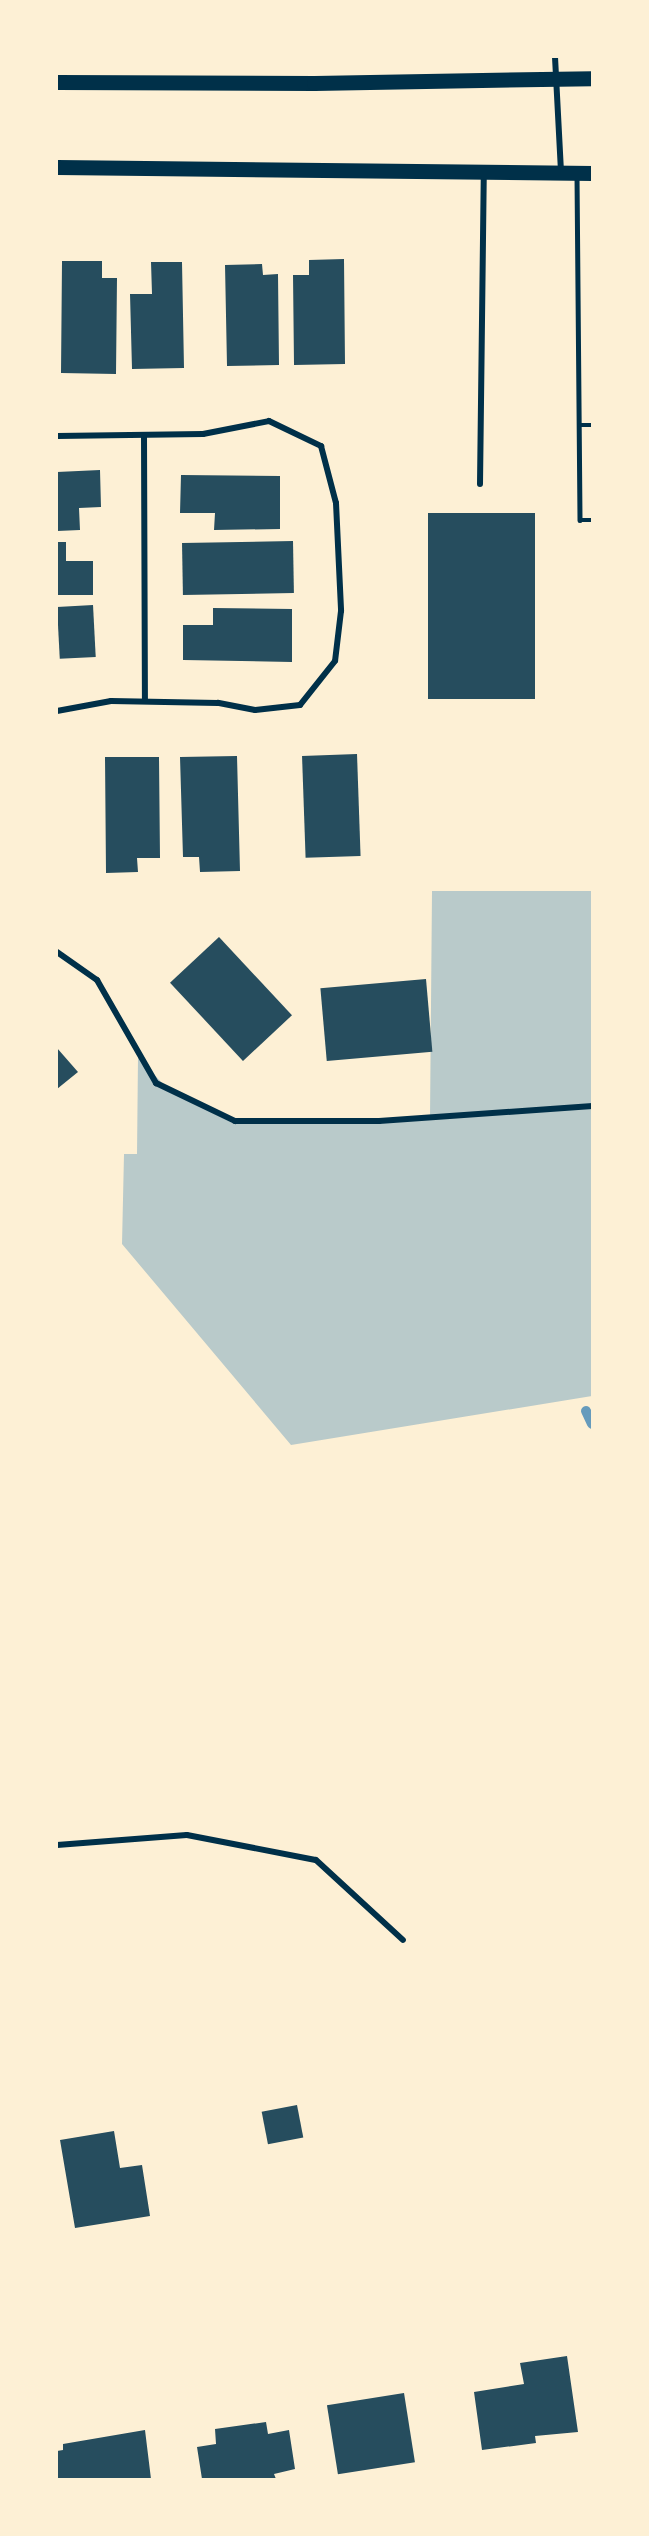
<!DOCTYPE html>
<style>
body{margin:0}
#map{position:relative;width:649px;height:2536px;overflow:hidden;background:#fdf0d5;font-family:Montserrat,sans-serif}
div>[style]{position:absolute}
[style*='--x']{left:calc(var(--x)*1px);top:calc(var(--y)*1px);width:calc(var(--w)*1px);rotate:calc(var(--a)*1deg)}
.green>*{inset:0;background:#b9caca}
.stream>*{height:10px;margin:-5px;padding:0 5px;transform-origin:5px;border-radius:5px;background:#669bbc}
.building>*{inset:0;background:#264d5e;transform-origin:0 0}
.service>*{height:4.5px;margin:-2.25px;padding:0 2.25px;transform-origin:2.25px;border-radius:2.25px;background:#003049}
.minor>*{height:6px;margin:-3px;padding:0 3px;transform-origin:3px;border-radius:3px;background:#003049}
.primary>*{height:15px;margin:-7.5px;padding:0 7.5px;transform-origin:7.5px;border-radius:7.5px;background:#003049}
span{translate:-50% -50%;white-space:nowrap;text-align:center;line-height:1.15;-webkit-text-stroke:4.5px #fdf0d5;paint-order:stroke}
.frame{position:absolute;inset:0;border:58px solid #fdf0d5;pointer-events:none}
</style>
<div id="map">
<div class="green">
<div style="clip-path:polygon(432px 891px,592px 891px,592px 1396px,291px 1445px,122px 1244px,124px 1154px,137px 1154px,138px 1057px,163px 1084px,232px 1118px,250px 1121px,407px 1121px,430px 1117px)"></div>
</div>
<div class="stream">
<div style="--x:586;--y:1411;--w:14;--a:65"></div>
</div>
<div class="building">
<div style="clip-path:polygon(344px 259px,345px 364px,294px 365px,293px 275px,309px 275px,309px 260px)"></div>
<div style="clip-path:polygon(62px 261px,102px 261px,102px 278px,117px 278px,116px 374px,61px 373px)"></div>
<div style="clip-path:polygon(151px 262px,182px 262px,184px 368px,132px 369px,130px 294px,152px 294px)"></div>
<div style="clip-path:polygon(262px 264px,263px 275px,278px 274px,279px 365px,227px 366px,225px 265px)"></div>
<div style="clip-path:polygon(100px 470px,101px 507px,79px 508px,80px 530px,57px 531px,57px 472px)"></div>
<div style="clip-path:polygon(181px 475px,280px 476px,280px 529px,214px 530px,215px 513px,180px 513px)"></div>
<div style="left:428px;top:513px;width:107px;height:186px"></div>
<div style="left:293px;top:541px;width:52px;height:111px;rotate:89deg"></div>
<div style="clip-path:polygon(57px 542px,66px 542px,66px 561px,93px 561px,93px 595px,57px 595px)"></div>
<div style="left:93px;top:605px;width:52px;height:36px;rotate:87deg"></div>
<div style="clip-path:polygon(213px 608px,292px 609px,292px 662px,183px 660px,183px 625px,213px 625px)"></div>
<div style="left:357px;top:754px;width:102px;height:55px;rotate:88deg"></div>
<div style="clip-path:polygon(237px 756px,240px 871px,200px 872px,199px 857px,183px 857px,180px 757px)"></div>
<div style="clip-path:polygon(105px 757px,159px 757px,160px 858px,137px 858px,138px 872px,106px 873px)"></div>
<div style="left:219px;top:937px;width:107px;height:67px;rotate:47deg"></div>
<div style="left:426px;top:979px;width:73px;height:106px;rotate:85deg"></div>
<div style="clip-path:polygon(57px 1048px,78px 1072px,57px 1089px)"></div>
<div style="left:297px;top:2105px;width:33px;height:36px;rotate:79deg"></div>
<div style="clip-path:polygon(114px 2131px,120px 2168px,142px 2165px,150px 2216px,75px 2228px,60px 2140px)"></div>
<div style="clip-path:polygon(567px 2356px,578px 2432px,535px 2436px,536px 2443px,482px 2450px,474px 2392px,524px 2384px,520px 2363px)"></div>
<div style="left:404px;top:2393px;width:70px;height:78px;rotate:81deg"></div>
<div style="clip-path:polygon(266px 2422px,268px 2434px,289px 2430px,295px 2469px,274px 2474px,276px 2479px,202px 2479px,197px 2447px,216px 2444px,215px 2429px)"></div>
<div style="clip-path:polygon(145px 2430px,151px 2479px,57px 2479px,57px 2451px,63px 2450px,63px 2444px)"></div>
</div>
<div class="service">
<div style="--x:577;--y:175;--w:345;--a:89.5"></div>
<div style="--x:580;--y:520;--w:12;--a:0"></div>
<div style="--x:579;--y:425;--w:13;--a:0"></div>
</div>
<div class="minor">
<div style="--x:555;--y:57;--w:116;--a:87"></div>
<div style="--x:144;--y:435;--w:266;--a:89.8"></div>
<div style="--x:57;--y:436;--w:146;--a:-0.8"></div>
<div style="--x:203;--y:434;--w:67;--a:-11.1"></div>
<div style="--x:269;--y:421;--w:58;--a:25.7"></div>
<div style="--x:321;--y:446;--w:59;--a:75.3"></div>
<div style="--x:336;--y:503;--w:108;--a:87.3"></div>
<div style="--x:341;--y:611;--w:50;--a:96.8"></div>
<div style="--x:335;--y:661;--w:56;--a:128.5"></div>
<div style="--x:300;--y:705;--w:45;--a:173.7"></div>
<div style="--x:255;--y:710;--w:38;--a:-169"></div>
<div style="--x:218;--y:703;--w:107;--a:-178.9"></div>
<div style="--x:111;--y:701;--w:55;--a:169.5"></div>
<div style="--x:480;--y:484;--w:311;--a:-89.3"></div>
<div style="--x:57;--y:952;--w:49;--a:35"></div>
<div style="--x:97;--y:980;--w:119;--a:60.2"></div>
<div style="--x:156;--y:1083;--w:88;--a:25.7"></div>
<div style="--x:235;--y:1121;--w:144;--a:0"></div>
<div style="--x:379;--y:1121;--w:214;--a:-4"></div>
<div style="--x:57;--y:1845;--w:130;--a:-4.4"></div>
<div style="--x:187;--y:1835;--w:131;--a:11"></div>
<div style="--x:316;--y:1860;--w:118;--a:42.6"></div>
</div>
<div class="primary">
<div style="--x:57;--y:82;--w:257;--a:0.2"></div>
<div style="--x:314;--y:83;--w:278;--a:-1"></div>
<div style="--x:57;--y:167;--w:535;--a:0.64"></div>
</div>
<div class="frame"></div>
</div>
